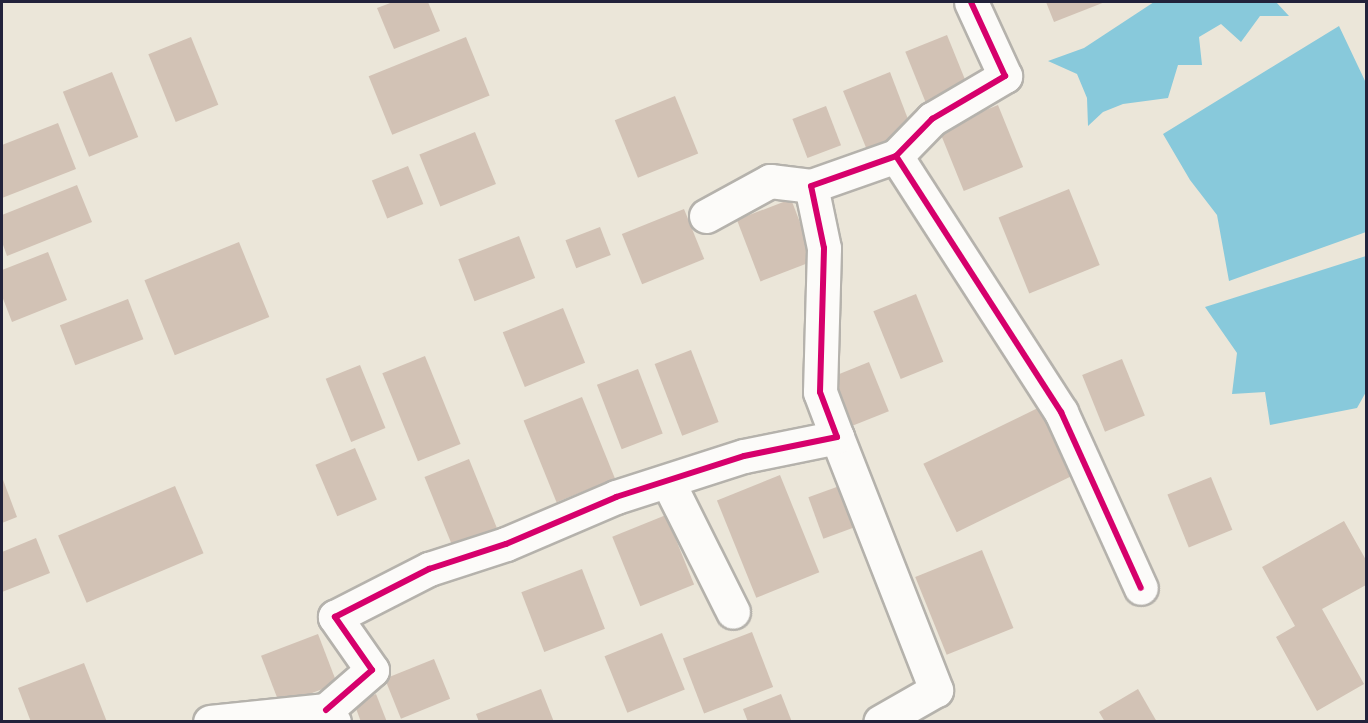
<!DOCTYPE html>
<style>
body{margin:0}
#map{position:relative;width:1368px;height:723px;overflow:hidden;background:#ebe6d9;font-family:"Architects Daughter",sans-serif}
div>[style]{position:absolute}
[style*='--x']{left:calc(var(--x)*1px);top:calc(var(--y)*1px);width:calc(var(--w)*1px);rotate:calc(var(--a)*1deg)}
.water>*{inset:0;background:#88c9db}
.building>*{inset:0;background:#d2c2b5;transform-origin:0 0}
.roads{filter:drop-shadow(2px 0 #b5b2ac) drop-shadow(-2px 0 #b5b2ac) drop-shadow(0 2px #b5b2ac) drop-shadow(0 -2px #b5b2ac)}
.minor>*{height:33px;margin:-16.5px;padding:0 16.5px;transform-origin:16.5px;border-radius:16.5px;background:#fcfbf9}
.cycleway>*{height:6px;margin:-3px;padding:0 3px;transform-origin:3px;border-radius:3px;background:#d6006c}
span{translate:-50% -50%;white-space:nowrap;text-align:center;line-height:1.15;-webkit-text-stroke:4.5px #fdfcf7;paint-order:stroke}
.frame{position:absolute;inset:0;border:3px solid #22223b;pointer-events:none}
</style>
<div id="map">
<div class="water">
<div style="clip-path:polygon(1154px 2px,1276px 2px,1289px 16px,1260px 16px,1241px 42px,1221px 24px,1199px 37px,1202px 65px,1178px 65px,1168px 98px,1123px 104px,1103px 112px,1088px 126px,1087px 98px,1077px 74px,1048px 61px,1084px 48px)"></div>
<div style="clip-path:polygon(1339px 26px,1366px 83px,1366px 232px,1229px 281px,1217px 215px,1190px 180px,1163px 134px)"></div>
<div style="clip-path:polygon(1366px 256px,1366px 392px,1357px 408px,1270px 425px,1265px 392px,1232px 394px,1237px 353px,1205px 307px)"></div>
</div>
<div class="building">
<div style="clip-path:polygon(393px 2px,428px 2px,440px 31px,394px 49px,377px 8px)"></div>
<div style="clip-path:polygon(1046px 2px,1105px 2px,1054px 22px)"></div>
<div style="left:947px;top:35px;width:61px;height:45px;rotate:68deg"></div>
<div style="left:191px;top:37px;width:73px;height:46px;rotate:68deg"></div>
<div style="left:466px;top:37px;width:63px;height:105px;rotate:68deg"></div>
<div style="left:112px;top:72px;width:70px;height:53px;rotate:68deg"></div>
<div style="clip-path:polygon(890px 72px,911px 127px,869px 155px,843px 91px)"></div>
<div style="left:675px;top:96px;width:62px;height:65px;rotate:68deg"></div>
<div style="left:998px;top:105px;width:67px;height:64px;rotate:68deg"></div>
<div style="left:826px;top:106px;width:42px;height:36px;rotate:69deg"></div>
<div style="clip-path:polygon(58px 123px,76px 169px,2px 198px,2px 145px)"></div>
<div style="left:475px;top:132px;width:56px;height:60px;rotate:68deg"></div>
<div style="left:408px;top:166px;width:41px;height:39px;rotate:68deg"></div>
<div style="clip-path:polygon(77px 185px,92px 222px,7px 256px,2px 242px,2px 215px)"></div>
<div style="left:1069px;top:189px;width:82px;height:76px;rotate:68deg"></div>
<div style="left:791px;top:199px;width:66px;height:58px;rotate:69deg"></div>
<div style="left:684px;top:209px;width:54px;height:67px;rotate:68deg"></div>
<div style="left:600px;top:227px;width:30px;height:37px;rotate:69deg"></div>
<div style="left:519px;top:236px;width:45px;height:65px;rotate:69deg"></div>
<div style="left:239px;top:242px;width:81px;height:102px;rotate:68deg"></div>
<div style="clip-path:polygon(48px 252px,67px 300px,12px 322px,2px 296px,2px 270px)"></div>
<div style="left:916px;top:294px;width:73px;height:46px;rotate:68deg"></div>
<div style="left:128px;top:299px;width:43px;height:73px;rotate:69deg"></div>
<div style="left:563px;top:308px;width:59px;height:65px;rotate:68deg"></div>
<div style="left:691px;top:350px;width:77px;height:39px;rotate:69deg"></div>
<div style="left:425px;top:356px;width:95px;height:46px;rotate:68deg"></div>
<div style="left:1122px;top:359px;width:61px;height:43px;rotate:68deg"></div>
<div style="left:869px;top:362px;width:53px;height:44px;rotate:68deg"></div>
<div style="left:360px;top:365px;width:68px;height:37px;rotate:68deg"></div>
<div style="left:638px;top:369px;width:69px;height:44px;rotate:69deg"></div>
<div style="left:582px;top:397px;width:88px;height:63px;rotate:68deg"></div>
<div style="left:1042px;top:406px;width:76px;height:132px;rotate:64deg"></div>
<div style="left:355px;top:448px;width:56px;height:43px;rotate:67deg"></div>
<div style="left:469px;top:459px;width:81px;height:48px;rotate:68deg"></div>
<div style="left:780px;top:475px;width:105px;height:68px;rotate:68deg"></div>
<div style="clip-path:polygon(2px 477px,17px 517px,2px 523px)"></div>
<div style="left:1211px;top:477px;width:57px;height:47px;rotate:68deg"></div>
<div style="left:845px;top:484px;width:44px;height:39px;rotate:70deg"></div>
<div style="left:175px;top:486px;width:73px;height:127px;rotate:67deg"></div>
<div style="left:666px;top:515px;width:75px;height:58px;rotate:68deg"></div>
<div style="clip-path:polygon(1344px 521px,1366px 560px,1366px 585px,1322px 609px,1364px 684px,1317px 711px,1276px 637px,1295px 626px,1262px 567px)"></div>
<div style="clip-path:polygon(36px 538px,50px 573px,2px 592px,2px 552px)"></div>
<div style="left:982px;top:550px;width:84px;height:72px;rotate:68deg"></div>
<div style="left:582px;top:569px;width:64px;height:65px;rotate:69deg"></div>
<div style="left:752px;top:632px;width:59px;height:74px;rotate:69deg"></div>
<div style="left:662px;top:633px;width:61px;height:62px;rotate:68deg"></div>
<div style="left:318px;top:634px;width:53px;height:61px;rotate:69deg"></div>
<div style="left:434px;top:659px;width:43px;height:53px;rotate:68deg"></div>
<div style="clip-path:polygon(84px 663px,107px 722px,31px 722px,18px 688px)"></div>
<div style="clip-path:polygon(541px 689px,554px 722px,479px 722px,476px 714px)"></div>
<div style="clip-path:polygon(1138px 689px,1157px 722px,1105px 722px,1099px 712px)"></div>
<div style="clip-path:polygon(376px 694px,387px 722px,361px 722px,354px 703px)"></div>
<div style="clip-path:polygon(781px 694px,792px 722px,748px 722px,743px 709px)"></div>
</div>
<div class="roads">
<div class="minor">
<div style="--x:896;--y:156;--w:305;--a:57.2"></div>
<div style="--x:1061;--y:412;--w:193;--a:65.6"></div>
<div style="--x:706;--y:216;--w:73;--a:-28.7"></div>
<div style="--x:770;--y:181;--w:41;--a:7"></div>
<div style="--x:837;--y:437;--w:272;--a:68.6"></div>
<div style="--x:936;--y:690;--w:64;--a:150.3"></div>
<div style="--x:668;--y:482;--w:145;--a:63.4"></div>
<div style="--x:326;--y:710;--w:61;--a:-41"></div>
<div style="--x:372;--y:670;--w:65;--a:-124.9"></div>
<div style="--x:335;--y:617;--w:106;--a:-27.1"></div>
<div style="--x:429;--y:569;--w:81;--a:-18"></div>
<div style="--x:506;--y:544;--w:120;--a:-23.1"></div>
<div style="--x:616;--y:497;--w:134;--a:-17.8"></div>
<div style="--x:744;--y:456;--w:95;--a:-11.5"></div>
<div style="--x:837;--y:437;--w:48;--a:-110.7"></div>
<div style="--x:820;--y:392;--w:144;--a:-88.4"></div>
<div style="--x:824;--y:248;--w:63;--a:-101.8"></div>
<div style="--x:811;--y:186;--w:90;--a:-19.4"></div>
<div style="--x:896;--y:156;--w:52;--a:-45.8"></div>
<div style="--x:932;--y:119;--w:85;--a:-30.5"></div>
<div style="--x:1005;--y:76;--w:81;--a:-114.7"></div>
<div style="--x:210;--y:722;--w:117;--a:-5.9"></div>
<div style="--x:326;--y:710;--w:14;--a:56"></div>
</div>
</div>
<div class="cycleway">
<div style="--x:896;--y:156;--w:305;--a:57.2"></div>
<div style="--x:1061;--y:412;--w:193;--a:65.6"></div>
<div style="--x:326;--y:710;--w:61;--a:-41"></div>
<div style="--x:372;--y:670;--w:65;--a:-124.9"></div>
<div style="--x:335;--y:617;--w:106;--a:-27.1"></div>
<div style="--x:429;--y:569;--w:81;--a:-18"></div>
<div style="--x:506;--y:544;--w:120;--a:-23.1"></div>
<div style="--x:616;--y:497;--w:134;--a:-17.8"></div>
<div style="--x:744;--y:456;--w:95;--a:-11.5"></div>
<div style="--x:837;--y:437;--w:48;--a:-110.7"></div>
<div style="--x:820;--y:392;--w:144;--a:-88.4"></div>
<div style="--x:824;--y:248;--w:63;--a:-101.8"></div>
<div style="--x:811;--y:186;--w:90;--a:-19.4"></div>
<div style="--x:896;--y:156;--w:52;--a:-45.8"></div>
<div style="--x:932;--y:119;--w:85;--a:-30.5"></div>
<div style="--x:1005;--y:76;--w:81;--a:-114.7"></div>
</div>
<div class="frame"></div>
</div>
